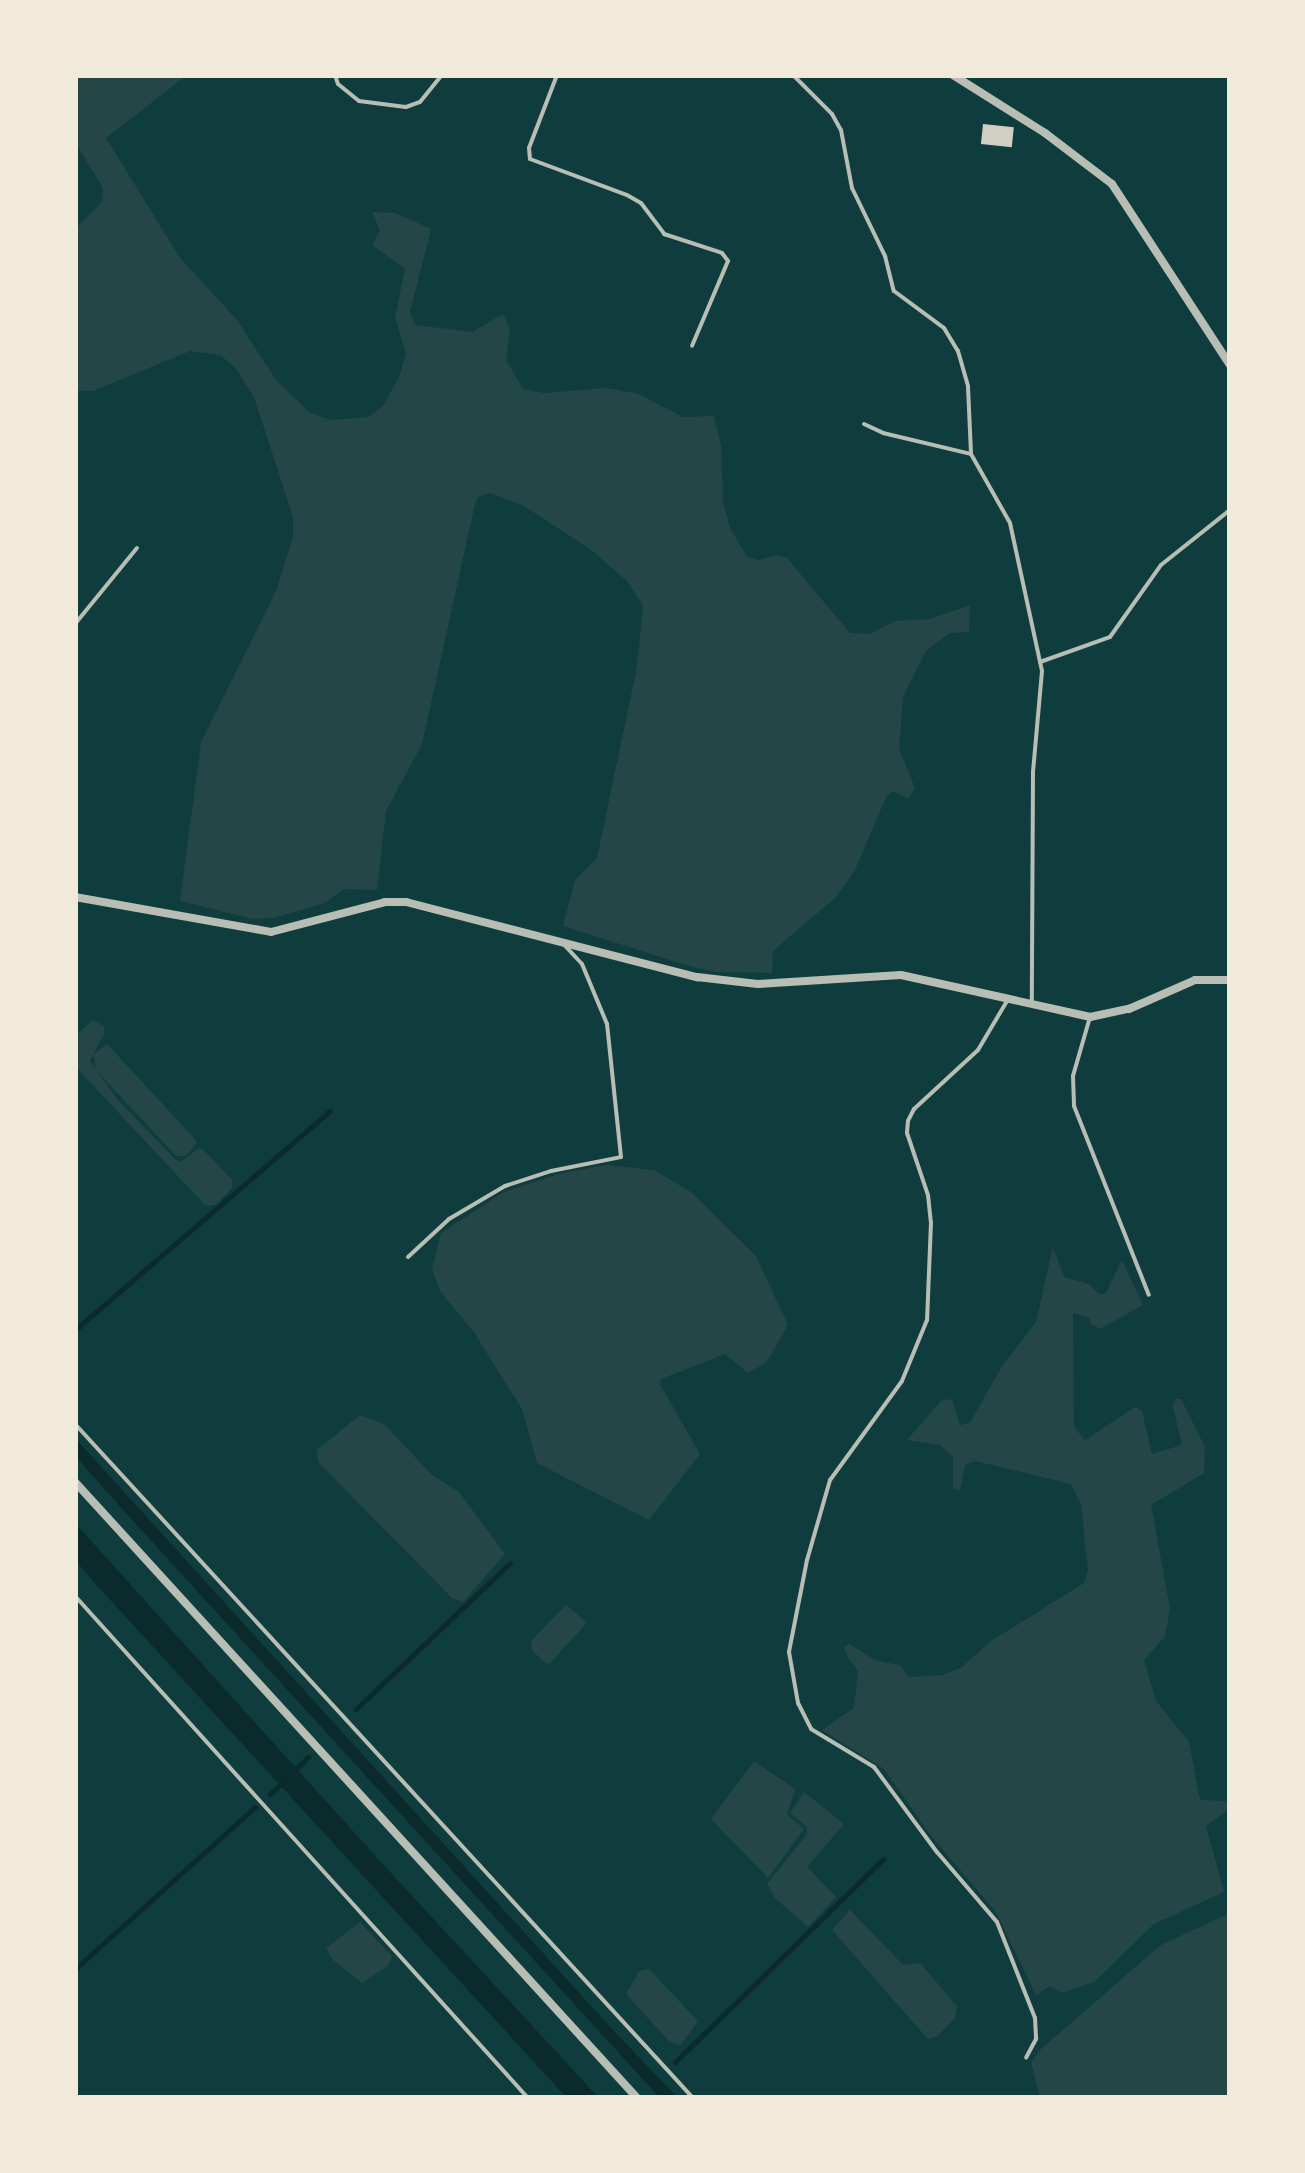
<!DOCTYPE html>
<style>
body{margin:0}
#map{position:relative;width:1305px;height:2173px;overflow:hidden;background:#0f3d3e;font-family:"PT Sans",sans-serif}
div>[style]{position:absolute}
[style*='--x']{left:calc(var(--x)*1px);top:calc(var(--y)*1px);width:calc(var(--w)*1px);rotate:calc(var(--a)*1deg)}
.green>*{inset:0;background:#244646}
.water>*{inset:0;background:#0a2a2b}
.stream>*{height:5px;margin:-2.5px;padding:0 2.5px;transform-origin:2.5px;border-radius:2.5px;background:#0a2a2b}
.building>*{inset:0;background:#cfcfc3;transform-origin:0 0}
.service>*{height:4px;margin:-2px;padding:0 2px;transform-origin:2px;border-radius:2px;background:#b8beb3}
.minor>*{height:8px;margin:-4px;padding:0 4px;transform-origin:4px;border-radius:4px;background:#b8beb3}
span{translate:-50% -50%;white-space:nowrap;text-align:center;line-height:1.15;-webkit-text-stroke:10px #f1e9da;paint-order:stroke}
.frame{position:absolute;inset:0;border:78px solid #f1e9da;pointer-events:none}
</style>
<div id="map">
<div class="green">
<div style="clip-path:polygon(75px 75px,187px 75px,106px 138px,180px 258px,237px 320px,276px 380px,309px 412px,330px 420px,369px 417px,383px 406px,399px 377px,406px 354px,395px 317px,405px 269px,372px 245px,380px 230px,372px 212px,395px 213px,431px 229px,410px 312px,415px 325px,472px 332px,503px 314px,510px 330px,506px 360px,523px 389px,544px 393px,607px 388px,639px 394px,683px 417px,714px 416px,721px 445px,723px 501px,730px 528px,747px 557px,758px 560px,777px 555px,787px 558px,850px 633px,869px 634px,895px 621px,930px 619px,970px 605px,969px 632px,950px 633px,926px 651px,903px 697px,899px 749px,915px 788px,909px 799px,893px 791px,887px 795px,854px 872px,836px 897px,773px 951px,772px 973px,715px 972px,689px 966px,563px 926px,575px 880px,597px 858px,637px 667px,643px 606px,627px 581px,590px 549px,524px 506px,490px 493px,478px 497px,475px 504px,422px 744px,386px 811px,377px 890px,344px 889px,325px 903px,274px 918px,253px 919px,180px 901px,201px 742px,276px 591px,293px 537px,293px 517px,254px 397px,235px 367px,220px 355px,190px 351px,93px 391px,75px 391px,75px 229px,102px 202px,103px 188px,75px 142px)"></div>
<div style="clip-path:polygon(93px 1020px,104px 1027px,104px 1034px,90px 1061px,117px 1099px,175px 1159px,181px 1162px,199px 1148px,204px 1150px,232px 1180px,232px 1188px,215px 1205px,205px 1205px,75px 1066px,75px 1036px)"></div>
<div style="clip-path:polygon(107px 1044px,194px 1138px,197px 1143px,186px 1156px,176px 1156px,95px 1069px,94px 1054px)"></div>
<div style="clip-path:polygon(607px 1165px,654px 1170px,691px 1192px,756px 1256px,788px 1325px,766px 1363px,748px 1373px,725px 1354px,661px 1379px,660px 1384px,700px 1454px,649px 1520px,537px 1463px,522px 1409px,473px 1331px,440px 1291px,432px 1269px,441px 1233px,504px 1192px,562px 1173px)"></div>
<div style="clip-path:polygon(1053px 1247px,1064px 1277px,1089px 1284px,1099px 1294px,1105px 1294px,1122px 1260px,1143px 1305px,1100px 1329px,1090px 1324px,1090px 1318px,1073px 1313px,1074px 1427px,1085px 1440px,1135px 1407px,1142px 1411px,1152px 1454px,1182px 1445px,1173px 1407px,1175px 1399px,1181px 1399px,1205px 1447px,1204px 1473px,1151px 1505px,1170px 1609px,1165px 1636px,1144px 1660px,1156px 1701px,1189px 1742px,1200px 1800px,1229px 1801px,1230px 1808px,1206px 1826px,1224px 1892px,1154px 1924px,1094px 1982px,1062px 1993px,1050px 1986px,1036px 1995px,996px 1912px,931px 1836px,884px 1769px,822px 1730px,854px 1708px,858px 1671px,848px 1658px,844px 1647px,849px 1644px,877px 1661px,900px 1665px,909px 1677px,942px 1675px,961px 1668px,991px 1641px,1084px 1583px,1088px 1571px,1081px 1504px,1071px 1484px,975px 1461px,965px 1465px,960px 1490px,953px 1489px,953px 1457px,940px 1445px,907px 1440px,941px 1401px,952px 1399px,960px 1425px,970px 1423px,1002px 1366px,1036px 1322px)"></div>
<div style="clip-path:polygon(360px 1415px,384px 1424px,432px 1475px,459px 1492px,505px 1554px,463px 1602px,452px 1598px,318px 1462px,317px 1450px)"></div>
<div style="clip-path:polygon(566px 1605px,586px 1622px,584px 1626px,549px 1664px,545px 1663px,532px 1650px,531px 1641px)"></div>
<div style="clip-path:polygon(754px 1761px,795px 1789px,787px 1815px,804px 1829px,768px 1878px,711px 1819px)"></div>
<div style="clip-path:polygon(804px 1792px,844px 1824px,807px 1867px,836px 1897px,808px 1927px,775px 1898px,767px 1884px,807px 1834px,807px 1827px,790px 1813px)"></div>
<div style="clip-path:polygon(850px 1910px,903px 1965px,920px 1963px,957px 2006px,955px 2018px,938px 2036px,928px 2039px,832px 1930px)"></div>
<div style="clip-path:polygon(1230px 1913px,1230px 2098px,1040px 2098px,1031px 2062px,1041px 2049px,1161px 1945px)"></div>
<div style="clip-path:polygon(360px 1922px,392px 1956px,388px 1966px,362px 1983px,332px 1959px,326px 1948px)"></div>
<div style="clip-path:polygon(649px 1969px,698px 2021px,680px 2046px,668px 2040px,626px 1994px,639px 1971px)"></div>
</div>
<div class="water">
<div style="clip-path:polygon(75px 1438px,612px 2029px,678px 2098px,660px 2098px,135px 1523px,75px 1456px)"></div>
<div style="clip-path:polygon(75px 1523px,379px 1860px,599px 2098px,567px 2098px,101px 1590px,75px 1560px)"></div>
</div>
<div class="stream">
<div style="--x:75;--y:1330;--w:336;--a:-40.7"></div>
<div style="--x:356;--y:1709;--w:212;--a:-43.5"></div>
<div style="--x:294;--y:1771;--w:20;--a:-45"></div>
<div style="--x:270;--y:1794;--w:22;--a:-43"></div>
<div style="--x:75;--y:1969;--w:242;--a:-42"></div>
<div style="--x:675;--y:2062;--w:291;--a:-44.3"></div>
</div>
<div class="building">
<div style="left:983px;top:124px;width:31px;height:20px;rotate:6deg"></div>
</div>
<div class="service">
<div style="--x:335;--y:75;--w:9;--a:72"></div>
<div style="--x:338;--y:84;--w:27;--a:39"></div>
<div style="--x:359;--y:101;--w:47;--a:7.3"></div>
<div style="--x:406;--y:107;--w:15;--a:-20"></div>
<div style="--x:420;--y:102;--w:35;--a:-51"></div>
<div style="--x:557;--y:75;--w:78;--a:111"></div>
<div style="--x:529;--y:148;--w:11;--a:85"></div>
<div style="--x:530;--y:159;--w:103;--a:20.4"></div>
<div style="--x:627;--y:195;--w:16;--a:30"></div>
<div style="--x:641;--y:203;--w:39;--a:53"></div>
<div style="--x:664;--y:234;--w:61;--a:18.1"></div>
<div style="--x:722;--y:253;--w:10;--a:53"></div>
<div style="--x:728;--y:261;--w:92;--a:113"></div>
<div style="--x:793;--y:75;--w:55;--a:45"></div>
<div style="--x:832;--y:114;--w:18;--a:61"></div>
<div style="--x:841;--y:130;--w:59;--a:79.3"></div>
<div style="--x:852;--y:188;--w:76;--a:64.1"></div>
<div style="--x:885;--y:256;--w:36;--a:76"></div>
<div style="--x:894;--y:291;--w:62;--a:36.5"></div>
<div style="--x:944;--y:328;--w:27;--a:59"></div>
<div style="--x:958;--y:351;--w:37;--a:74"></div>
<div style="--x:968;--y:387;--w:67;--a:87.4"></div>
<div style="--x:971;--y:454;--w:79;--a:60.5"></div>
<div style="--x:1010;--y:523;--w:151;--a:77.8"></div>
<div style="--x:1042;--y:671;--w:101;--a:95.1"></div>
<div style="--x:1033;--y:772;--w:229;--a:90.3"></div>
<div style="--x:864;--y:424;--w:21;--a:25"></div>
<div style="--x:883;--y:433;--w:90;--a:13.4"></div>
<div style="--x:75;--y:624;--w:98;--a:-50.8"></div>
<div style="--x:1040;--y:662;--w:74;--a:-19.7"></div>
<div style="--x:1110;--y:637;--w:88;--a:-54.7"></div>
<div style="--x:1161;--y:565;--w:88;--a:-38.6"></div>
<div style="--x:1007;--y:1001;--w:57;--a:120.6"></div>
<div style="--x:978;--y:1050;--w:87;--a:137.3"></div>
<div style="--x:914;--y:1109;--w:13;--a:117"></div>
<div style="--x:908;--y:1121;--w:12;--a:95"></div>
<div style="--x:907;--y:1133;--w:65;--a:71.3"></div>
<div style="--x:928;--y:1195;--w:27;--a:84"></div>
<div style="--x:931;--y:1222;--w:98;--a:92.3"></div>
<div style="--x:927;--y:1320;--w:66;--a:112.3"></div>
<div style="--x:902;--y:1381;--w:122;--a:126"></div>
<div style="--x:830;--y:1480;--w:83;--a:106"></div>
<div style="--x:807;--y:1560;--w:94;--a:101.1"></div>
<div style="--x:789;--y:1652;--w:52;--a:80"></div>
<div style="--x:798;--y:1703;--w:29;--a:63"></div>
<div style="--x:811;--y:1729;--w:74;--a:31.1"></div>
<div style="--x:874;--y:1767;--w:106;--a:53.5"></div>
<div style="--x:937;--y:1852;--w:92;--a:49.4"></div>
<div style="--x:997;--y:1922;--w:103;--a:68.4"></div>
<div style="--x:1035;--y:2018;--w:21;--a:87"></div>
<div style="--x:1036;--y:2039;--w:21;--a:118"></div>
<div style="--x:1090;--y:1017;--w:61;--a:106.1"></div>
<div style="--x:1073;--y:1076;--w:30;--a:88"></div>
<div style="--x:1074;--y:1106;--w:203;--a:68.4"></div>
<div style="--x:408;--y:1257;--w:56;--a:-42.8"></div>
<div style="--x:449;--y:1219;--w:65;--a:-30.5"></div>
<div style="--x:505;--y:1186;--w:48;--a:-18.1"></div>
<div style="--x:551;--y:1171;--w:71;--a:-11.3"></div>
<div style="--x:621;--y:1157;--w:134;--a:-96"></div>
<div style="--x:607;--y:1024;--w:65;--a:-112.6"></div>
<div style="--x:582;--y:964;--w:26;--a:-133"></div>
<div style="--x:75;--y:1424;--w:914;--a:47.48"></div>
<div style="--x:75;--y:1596;--w:676;--a:47.94"></div>
</div>
<div class="minor">
<div style="--x:953;--y:75;--w:109;--a:32.2"></div>
<div style="--x:1045;--y:133;--w:84;--a:37.3"></div>
<div style="--x:1112;--y:184;--w:216;--a:56.9"></div>
<div style="--x:75;--y:897;--w:199;--a:10.1"></div>
<div style="--x:271;--y:932;--w:118;--a:-14.7"></div>
<div style="--x:385;--y:902;--w:21;--a:0"></div>
<div style="--x:406;--y:902;--w:301;--a:14.5"></div>
<div style="--x:697;--y:977;--w:61;--a:6.5"></div>
<div style="--x:758;--y:984;--w:143;--a:-3.6"></div>
<div style="--x:901;--y:975;--w:194;--a:12.5"></div>
<div style="--x:1090;--y:1017;--w:40;--a:-12"></div>
<div style="--x:1129;--y:1009;--w:72;--a:-23.7"></div>
<div style="--x:1195;--y:980;--w:35;--a:0"></div>
<div style="--x:75;--y:1482;--w:834;--a:47.62"></div>
</div>
<div class="frame"></div>
</div>
